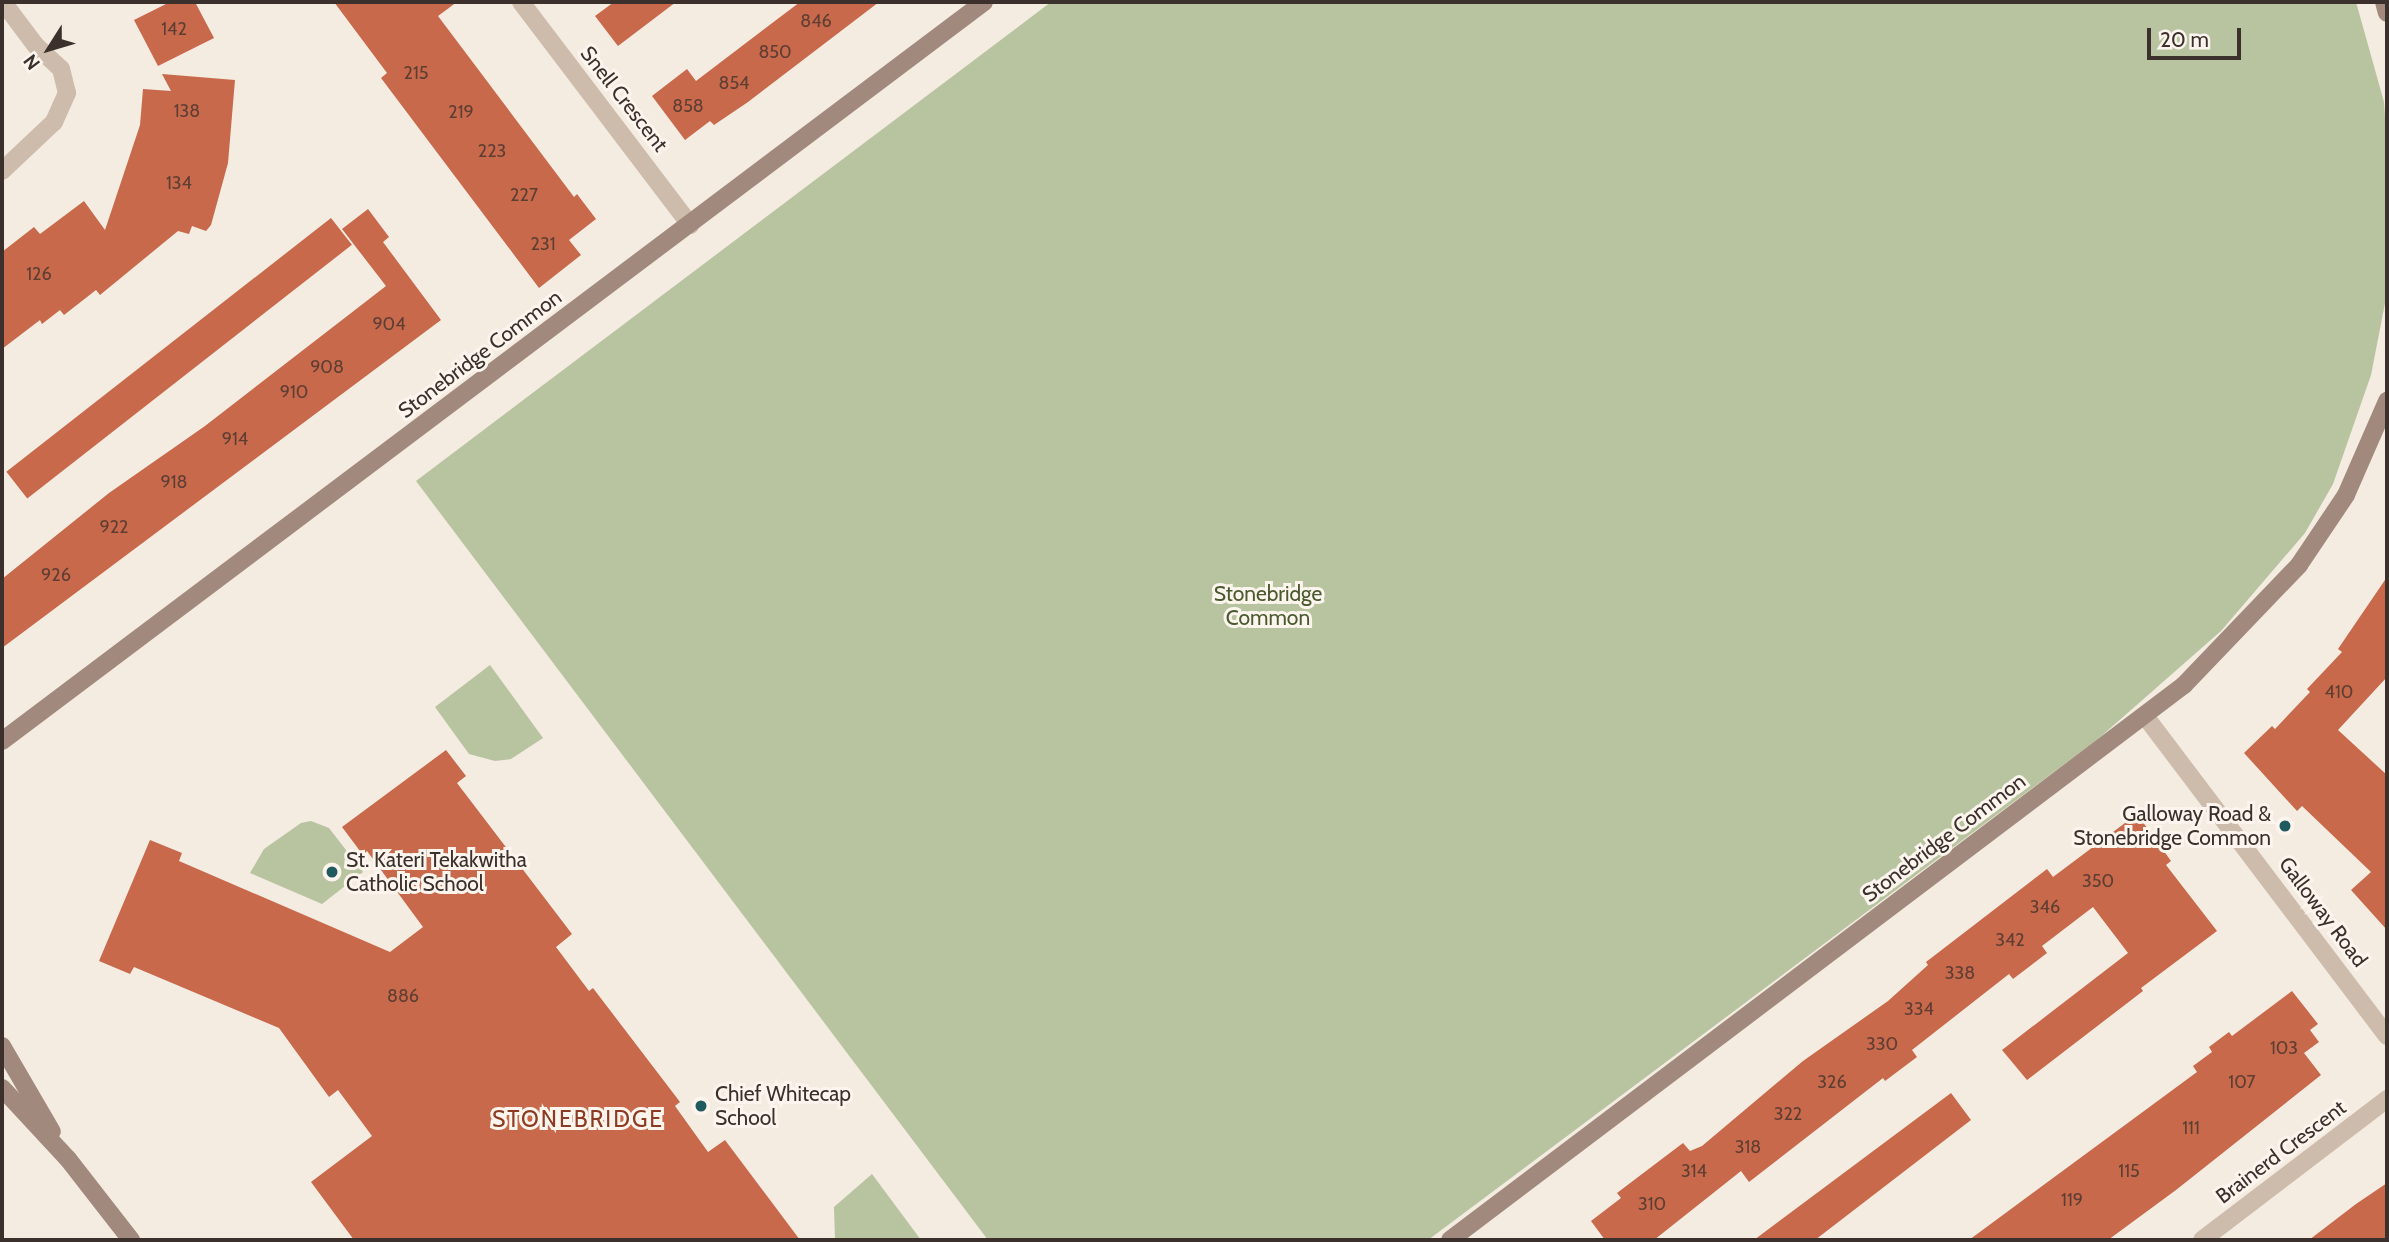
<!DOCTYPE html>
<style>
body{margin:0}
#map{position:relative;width:2389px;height:1242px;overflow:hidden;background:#f4ebe1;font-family:Cabin,sans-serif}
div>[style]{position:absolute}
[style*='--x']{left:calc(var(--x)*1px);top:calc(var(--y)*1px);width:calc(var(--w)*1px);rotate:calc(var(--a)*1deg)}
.green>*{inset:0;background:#b8c4a0}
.building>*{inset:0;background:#c8694b;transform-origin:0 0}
.street>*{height:18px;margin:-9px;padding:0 9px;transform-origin:9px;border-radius:9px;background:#cdbbac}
.secondary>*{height:18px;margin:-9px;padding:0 9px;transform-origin:9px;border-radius:9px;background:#a18a7d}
.dots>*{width:19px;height:19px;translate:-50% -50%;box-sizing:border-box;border:4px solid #fbf5ee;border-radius:50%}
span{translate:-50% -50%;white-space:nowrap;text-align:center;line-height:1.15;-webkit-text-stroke:6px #fbf5ee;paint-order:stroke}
.number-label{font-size:18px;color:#5e3e33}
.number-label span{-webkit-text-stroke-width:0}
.street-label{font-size:21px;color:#3b302b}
.park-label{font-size:21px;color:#4a5a2e}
.poi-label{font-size:21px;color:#3b302b}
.right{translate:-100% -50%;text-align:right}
.left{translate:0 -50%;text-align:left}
.neighbourhood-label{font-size:23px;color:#8c3b22;letter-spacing:2px}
.frame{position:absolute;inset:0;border:4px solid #3b302b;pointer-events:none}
.north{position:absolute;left:14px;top:14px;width:70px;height:70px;-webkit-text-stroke:5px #fbf5ee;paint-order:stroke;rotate:233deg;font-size:19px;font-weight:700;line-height:28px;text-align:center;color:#3b302b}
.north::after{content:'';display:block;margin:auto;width:24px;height:32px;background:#3b302b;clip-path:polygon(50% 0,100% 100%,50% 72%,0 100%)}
.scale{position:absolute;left:2147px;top:28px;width:94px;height:32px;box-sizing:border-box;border:4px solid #3b302b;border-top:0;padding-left:9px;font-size:21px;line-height:24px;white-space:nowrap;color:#3b302b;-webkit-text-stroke:5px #fbf5ee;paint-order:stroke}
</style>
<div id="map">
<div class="green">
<div style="clip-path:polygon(1051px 2px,2356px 2px,2384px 102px,2387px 143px,2387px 293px,2371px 375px,2333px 484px,2305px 533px,2221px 631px,2098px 739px,1428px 1240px,988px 1240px,416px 481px)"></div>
<div style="clip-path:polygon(490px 665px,543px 738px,511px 759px,495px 761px,469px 754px,435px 707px)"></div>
<div style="clip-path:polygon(311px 821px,329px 828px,363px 872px,322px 904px,250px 873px,264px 849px,301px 823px)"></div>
<div style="clip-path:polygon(872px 1174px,921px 1240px,835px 1240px,834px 1207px)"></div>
</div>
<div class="building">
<div style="clip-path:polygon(170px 2px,195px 2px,214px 38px,158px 66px,134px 20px)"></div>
<div style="clip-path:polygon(334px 2px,457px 2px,438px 16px,574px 197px,577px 194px,596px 219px,569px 240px,581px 255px,539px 288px,381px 78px,387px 73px)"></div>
<div style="clip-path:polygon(614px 2px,676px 2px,618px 46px,595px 16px)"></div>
<div style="clip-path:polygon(800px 2px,879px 2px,748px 102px,714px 125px,710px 121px,685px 140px,652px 96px,687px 69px,696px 81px)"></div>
<div style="clip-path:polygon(162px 74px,235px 80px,228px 163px,211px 225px,206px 231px,192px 226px,189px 234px,178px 231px,100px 295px,96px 290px,64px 315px,60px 310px,42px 324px,40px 320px,2px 349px,2px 252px,34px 227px,40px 234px,84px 201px,105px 230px,140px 125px,143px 89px,171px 91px)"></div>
<div style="clip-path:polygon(368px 209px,389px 237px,383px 242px,441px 320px,2px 648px,2px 579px,109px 493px,205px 426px,386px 286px,342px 229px)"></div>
<div style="left:331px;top:218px;width:34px;height:412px;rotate:52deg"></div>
<div style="clip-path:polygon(2387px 577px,2387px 677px,2338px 730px,2387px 775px,2387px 930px,2351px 890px,2371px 872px,2302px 806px,2297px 811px,2244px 753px,2272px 726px,2275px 729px,2310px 692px,2307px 689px,2342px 652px,2338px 649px)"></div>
<div style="clip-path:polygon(446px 750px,466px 776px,457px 783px,572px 934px,556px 947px,589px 991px,593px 988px,680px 1102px,675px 1106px,708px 1152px,725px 1140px,800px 1240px,354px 1240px,311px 1182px,372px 1136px,338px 1090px,329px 1097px,279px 1028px,134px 967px,130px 974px,99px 961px,150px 840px,182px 853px,179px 861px,390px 952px,423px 927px,367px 851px,363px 855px,342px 827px)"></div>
<div style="clip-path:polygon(2137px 814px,2171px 861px,2166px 865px,2217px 931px,2141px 988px,2143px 991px,2027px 1080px,2002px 1050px,2128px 953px,2093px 907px,2042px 946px,2047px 953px,2013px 979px,2009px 974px,1912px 1050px,1917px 1057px,1885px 1081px,1883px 1078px,1749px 1182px,1741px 1171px,1654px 1240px,1605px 1240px,1591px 1221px,1621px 1198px,1617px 1193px,1683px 1143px,1690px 1151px,1702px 1146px,1803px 1061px,1888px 1001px,1928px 965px,1926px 962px,2047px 869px,2053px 877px)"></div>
<div style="clip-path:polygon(2292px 991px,2318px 1024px,2310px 1030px,2319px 1042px,2304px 1053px,2321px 1075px,2176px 1190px,2108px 1240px,1969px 1240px,2197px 1072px,2193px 1066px,2212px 1052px,2209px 1047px,2229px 1032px,2232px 1036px)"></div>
<div style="clip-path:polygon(1951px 1093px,1971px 1120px,1815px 1240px,1754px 1240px)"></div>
<div style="clip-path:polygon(2387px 1183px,2387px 1240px,2309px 1240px,2356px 1204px)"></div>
</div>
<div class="street">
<div style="--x:521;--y:2;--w:280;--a:52.8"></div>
<div style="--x:2;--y:171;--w:71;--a:-43.3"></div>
<div style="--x:54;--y:122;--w:32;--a:-66"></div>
<div style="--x:67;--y:93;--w:25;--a:-104"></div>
<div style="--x:61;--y:69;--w:34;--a:-137"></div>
<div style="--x:36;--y:46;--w:55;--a:-126.9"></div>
<div style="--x:2145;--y:716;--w:401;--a:52.9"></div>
<div style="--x:2202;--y:1240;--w:233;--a:-37.3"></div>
</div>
<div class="secondary">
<div style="--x:2384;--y:2;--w:11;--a:75"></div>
<div style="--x:2;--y:741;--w:1229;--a:-36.96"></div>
<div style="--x:2;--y:1046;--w:99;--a:59.8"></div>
<div style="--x:2;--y:1088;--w:97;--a:47.1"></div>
<div style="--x:68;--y:1159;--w:103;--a:52.1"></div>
<div style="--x:1450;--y:1240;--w:920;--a:-37.09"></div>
<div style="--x:2184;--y:685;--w:166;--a:-46.2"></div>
<div style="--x:2299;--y:565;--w:84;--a:-56.1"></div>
<div style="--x:2346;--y:495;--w:103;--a:-66.4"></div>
</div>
<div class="dots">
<div style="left:2285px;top:826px;background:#1f5a5e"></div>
<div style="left:332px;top:872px;background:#1f5a5e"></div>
<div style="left:701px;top:1106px;background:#1f5a5e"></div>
</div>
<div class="number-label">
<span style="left:816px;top:21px">846</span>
<span style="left:174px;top:29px">142</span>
<span style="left:775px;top:52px">850</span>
<span style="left:416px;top:73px">215</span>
<span style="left:734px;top:83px">854</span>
<span style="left:688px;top:106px">858</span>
<span style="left:187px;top:111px">138</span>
<span style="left:461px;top:112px">219</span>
<span style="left:492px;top:151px">223</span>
<span style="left:179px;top:183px">134</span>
<span style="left:524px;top:195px">227</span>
<span style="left:543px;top:244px">231</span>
<span style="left:39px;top:274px">126</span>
<span style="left:389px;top:324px">904</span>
<span style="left:327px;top:367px">908</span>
<span style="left:294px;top:392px">910</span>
<span style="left:235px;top:439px">914</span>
<span style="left:174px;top:482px">918</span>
<span style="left:114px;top:527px">922</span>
<span style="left:56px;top:575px">926</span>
<span style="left:2339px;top:692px">410</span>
<span style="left:2098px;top:881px">350</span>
<span style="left:2045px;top:907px">346</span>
<span style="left:2010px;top:940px">342</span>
<span style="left:1960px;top:973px">338</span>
<span style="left:403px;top:996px">886</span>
<span style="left:1919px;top:1009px">334</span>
<span style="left:1882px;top:1044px">330</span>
<span style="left:2284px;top:1048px">103</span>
<span style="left:1832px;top:1082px">326</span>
<span style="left:2242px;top:1082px">107</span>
<span style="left:1788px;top:1114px">322</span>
<span style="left:2191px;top:1128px">111</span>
<span style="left:1748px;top:1147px">318</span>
<span style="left:1694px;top:1171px">314</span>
<span style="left:2129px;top:1171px">115</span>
<span style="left:2072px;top:1200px">119</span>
<span style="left:1652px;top:1204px">310</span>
</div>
<div class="street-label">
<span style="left:624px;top:99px;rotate:52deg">Snell Crescent</span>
<span style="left:480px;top:354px;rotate:-37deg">Stonebridge Common</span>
<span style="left:1944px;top:838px;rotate:-37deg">Stonebridge Common</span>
<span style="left:2323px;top:912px;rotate:53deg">Galloway Road</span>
<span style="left:2281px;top:1152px;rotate:-37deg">Brainerd Crescent</span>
</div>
<div class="park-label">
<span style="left:1268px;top:606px">Stonebridge<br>Common</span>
</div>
<div class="poi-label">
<span class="right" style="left:2271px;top:826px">Galloway Road &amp;<br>Stonebridge Common</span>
<span class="left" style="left:346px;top:872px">St. Kateri Tekakwitha<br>Catholic School</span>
<span class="left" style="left:715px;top:1106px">Chief Whitecap<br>School</span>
</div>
<div class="neighbourhood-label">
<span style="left:578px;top:1119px">STONEBRIDGE</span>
</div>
<div class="frame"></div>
<div class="north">N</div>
<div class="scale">20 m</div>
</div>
